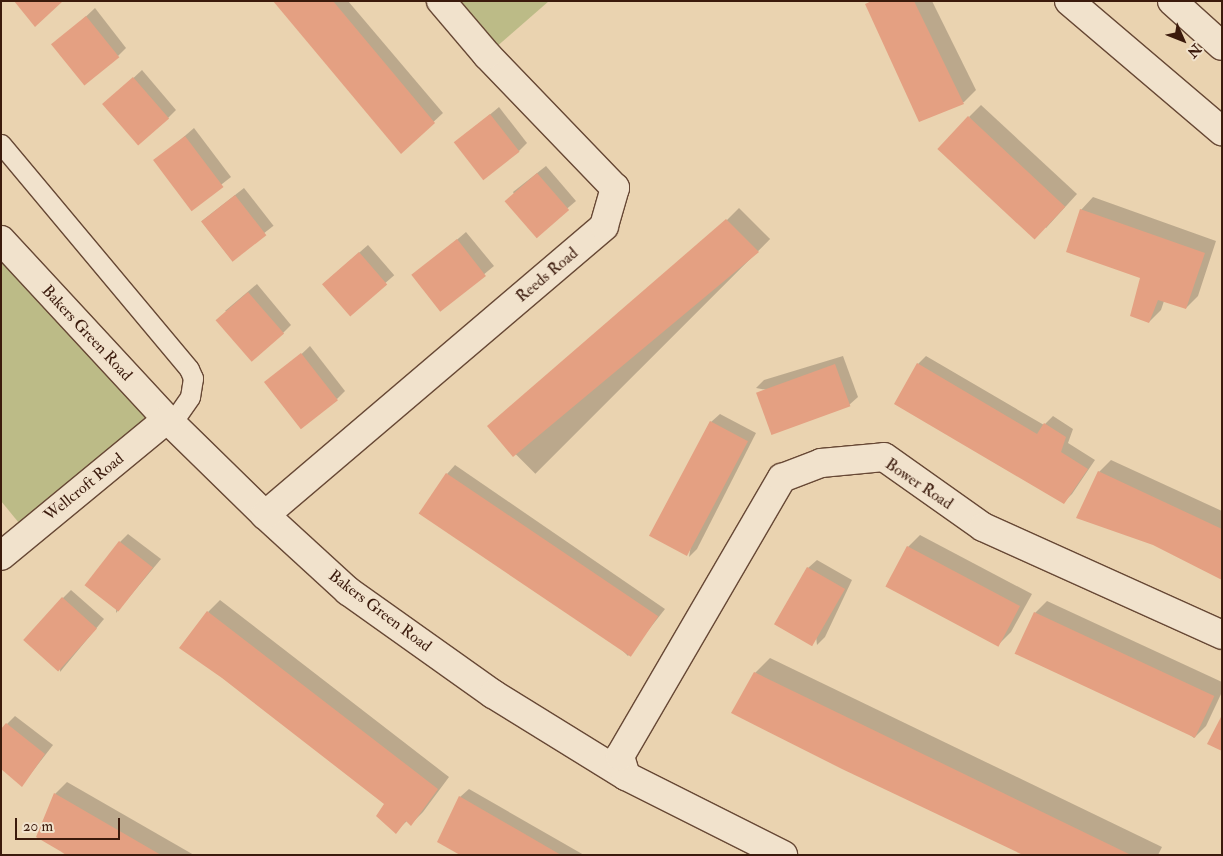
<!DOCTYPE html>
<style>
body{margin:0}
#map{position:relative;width:1223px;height:856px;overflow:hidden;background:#ead3b0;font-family:"IM FELL Double Pica",serif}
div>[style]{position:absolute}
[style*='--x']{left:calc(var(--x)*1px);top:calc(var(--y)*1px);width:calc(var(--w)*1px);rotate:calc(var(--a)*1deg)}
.green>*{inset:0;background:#bcbb87}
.shadow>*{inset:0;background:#0003;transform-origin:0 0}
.building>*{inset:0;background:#e4a082;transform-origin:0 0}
.roads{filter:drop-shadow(1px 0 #674835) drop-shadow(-1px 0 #674835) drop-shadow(0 1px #674835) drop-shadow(0 -1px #674835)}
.lane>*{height:19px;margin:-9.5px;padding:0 9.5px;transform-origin:9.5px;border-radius:9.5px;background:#f1e2cc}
.street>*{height:28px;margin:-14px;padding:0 14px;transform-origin:14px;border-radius:14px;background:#f1e2cc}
span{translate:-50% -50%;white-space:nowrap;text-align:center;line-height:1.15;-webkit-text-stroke:4px #f1e2cc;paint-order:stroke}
.street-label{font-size:16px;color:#3b1a0c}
.frame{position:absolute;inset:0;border:2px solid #3b1a0c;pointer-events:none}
.north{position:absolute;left:1158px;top:15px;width:50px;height:50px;-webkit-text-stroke:4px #f1e2cc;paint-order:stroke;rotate:134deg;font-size:14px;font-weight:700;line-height:20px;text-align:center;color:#3b1a0c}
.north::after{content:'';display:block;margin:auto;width:18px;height:22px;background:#3b1a0c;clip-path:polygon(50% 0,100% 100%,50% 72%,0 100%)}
.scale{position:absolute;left:15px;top:818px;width:105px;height:22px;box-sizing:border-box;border:2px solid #3b1a0c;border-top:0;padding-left:6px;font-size:15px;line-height:18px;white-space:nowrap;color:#3b1a0c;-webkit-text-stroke:4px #f1e2cc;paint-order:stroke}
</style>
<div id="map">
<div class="green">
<div style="clip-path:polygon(441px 1px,549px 1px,487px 55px)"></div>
<div style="clip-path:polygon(1px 223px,167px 419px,28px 534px,1px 501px)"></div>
</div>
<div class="shadow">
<div style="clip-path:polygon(275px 1px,348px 1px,443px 113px,401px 152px)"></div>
<div style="clip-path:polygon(870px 1px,932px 1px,976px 90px,964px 102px,920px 120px,867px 5px)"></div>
<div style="clip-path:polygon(95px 8px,126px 48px,118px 56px,63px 38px)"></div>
<div style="clip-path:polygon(142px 70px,176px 110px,168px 118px,113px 97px)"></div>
<div style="clip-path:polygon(981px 105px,1077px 194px,1046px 228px,969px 117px)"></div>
<div style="clip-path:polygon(499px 107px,527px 143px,519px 151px,456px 143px)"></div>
<div style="clip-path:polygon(194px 128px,231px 177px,194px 206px,164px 154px)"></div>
<div style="clip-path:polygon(546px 166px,576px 201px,536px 235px,513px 192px)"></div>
<div style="left:244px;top:188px;width:48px;height:54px;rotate:52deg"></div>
<div style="clip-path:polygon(1093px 197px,1216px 241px,1198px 296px,1186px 308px,1164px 301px,1161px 310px,1149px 322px,1142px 277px,1081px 210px)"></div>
<div style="left:739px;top:208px;width:44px;height:332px;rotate:45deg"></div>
<div style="clip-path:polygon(466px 232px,494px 266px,442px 309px,423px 269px)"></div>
<div style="left:368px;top:245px;width:40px;height:58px;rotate:49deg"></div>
<div style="clip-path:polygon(257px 284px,291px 325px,283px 333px,225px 311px)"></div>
<div style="clip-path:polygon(310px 346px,345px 391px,337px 399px,269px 385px)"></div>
<div style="clip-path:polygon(843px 356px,858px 397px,849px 405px,756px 388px,764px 380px)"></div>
<div style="clip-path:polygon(926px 356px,1044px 425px,1053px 416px,1073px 429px,1068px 443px,1095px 460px,1072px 494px,1064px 502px,918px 364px)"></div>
<div style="clip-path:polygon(720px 414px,756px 433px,697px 549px,689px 557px,711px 422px)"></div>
<div style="clip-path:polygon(1111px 460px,1222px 511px,1222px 578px,1099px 472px)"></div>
<div style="clip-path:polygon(455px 465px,665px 609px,628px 656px,447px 474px)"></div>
<div style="clip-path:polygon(128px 534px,161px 559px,116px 613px,120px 542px)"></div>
<div style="clip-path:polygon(920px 535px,1032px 594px,1011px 632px,999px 644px,908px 547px)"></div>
<div style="clip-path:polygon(817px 560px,852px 580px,825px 637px,817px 645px,808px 568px)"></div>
<div style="clip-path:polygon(71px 590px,104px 619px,60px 672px,63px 598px)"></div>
<div style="clip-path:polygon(220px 600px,449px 777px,423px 812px,411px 824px,407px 821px,395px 832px,386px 804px,208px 612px)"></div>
<div style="clip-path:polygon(1047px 601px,1222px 682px,1222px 692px,1206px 726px,1194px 738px,1035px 613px)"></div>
<div style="clip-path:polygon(770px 658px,1162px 847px,1158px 855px,1027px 855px,755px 673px)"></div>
<div style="clip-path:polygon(15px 716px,53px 745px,22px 785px,7px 724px)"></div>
<div style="clip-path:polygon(67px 782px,194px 855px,70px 855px,55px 794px)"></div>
<div style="clip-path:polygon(469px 789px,584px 855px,463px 855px,460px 797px)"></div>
</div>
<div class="building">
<div style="clip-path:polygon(14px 1px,63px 1px,35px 27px)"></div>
<div style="clip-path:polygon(273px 1px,333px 1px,435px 123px,401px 154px)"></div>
<div style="clip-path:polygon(872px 1px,914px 1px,964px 104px,919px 122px,865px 4px)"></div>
<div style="left:86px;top:16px;width:53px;height:45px;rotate:51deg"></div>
<div style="left:133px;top:77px;width:55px;height:41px;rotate:49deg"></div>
<div style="left:490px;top:114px;width:48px;height:46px;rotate:52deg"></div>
<div style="left:968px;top:116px;width:133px;height:45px;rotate:43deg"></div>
<div style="left:185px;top:136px;width:64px;height:40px;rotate:53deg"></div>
<div style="left:537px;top:173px;width:49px;height:43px;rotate:49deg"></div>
<div style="left:235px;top:195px;width:51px;height:43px;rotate:52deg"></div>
<div style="clip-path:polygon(1080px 209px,1205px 253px,1186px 309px,1158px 300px,1149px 323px,1130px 316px,1140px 278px,1066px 252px)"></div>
<div style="clip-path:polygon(726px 219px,759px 252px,513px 457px,487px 426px)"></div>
<div style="left:457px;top:239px;width:47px;height:58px;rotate:52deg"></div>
<div style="left:359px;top:252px;width:43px;height:49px;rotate:49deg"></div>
<div style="left:248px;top:292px;width:55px;height:43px;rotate:49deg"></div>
<div style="left:301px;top:353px;width:60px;height:47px;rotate:52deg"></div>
<div style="clip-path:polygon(917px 363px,1037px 434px,1044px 423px,1066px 437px,1061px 452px,1088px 469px,1064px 504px,894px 404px)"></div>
<div style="left:835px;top:364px;width:45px;height:84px;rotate:70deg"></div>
<div style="left:710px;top:421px;width:43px;height:130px;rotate:28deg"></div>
<div style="clip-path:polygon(1098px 471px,1222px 529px,1222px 580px,1153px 545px,1076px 518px)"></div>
<div style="left:446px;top:473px;width:256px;height:49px;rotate:34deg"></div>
<div style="left:119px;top:541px;width:43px;height:56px;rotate:38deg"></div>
<div style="left:907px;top:546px;width:128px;height:46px;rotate:28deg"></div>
<div style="left:807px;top:567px;width:44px;height:66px;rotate:30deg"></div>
<div style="left:62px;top:597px;width:47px;height:58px;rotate:42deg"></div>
<div style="clip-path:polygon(207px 611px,438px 789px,411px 826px,406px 821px,396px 834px,376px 816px,384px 804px,222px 678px,179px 648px)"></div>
<div style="left:1034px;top:612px;width:199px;height:46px;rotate:25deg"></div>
<div style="clip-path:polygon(754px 672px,1131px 855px,1023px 855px,842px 769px,731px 713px)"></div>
<div style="clip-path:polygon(1222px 715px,1222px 751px,1207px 744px)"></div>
<div style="clip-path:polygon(6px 723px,45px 754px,22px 787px,1px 769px,1px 729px)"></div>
<div style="clip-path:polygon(54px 793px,161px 855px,66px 855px,60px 851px,36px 837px)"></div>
<div style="clip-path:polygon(459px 796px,561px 855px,460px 855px,437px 842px)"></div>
</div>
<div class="roads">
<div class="lane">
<div style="--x:1;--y:144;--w:293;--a:50.1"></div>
<div style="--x:189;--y:369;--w:10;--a:66"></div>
<div style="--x:193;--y:378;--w:19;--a:99"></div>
<div style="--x:190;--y:397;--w:32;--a:125"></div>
</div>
<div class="street">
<div style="--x:1069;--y:1;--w:201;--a:40.4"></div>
<div style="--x:1172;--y:1;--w:67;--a:42"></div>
<div style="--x:1;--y:240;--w:244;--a:47.2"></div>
<div style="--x:167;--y:419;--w:137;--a:44.4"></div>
<div style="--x:265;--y:515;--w:113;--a:42.5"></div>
<div style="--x:348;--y:591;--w:178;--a:35.4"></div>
<div style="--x:493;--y:694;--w:156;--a:31.7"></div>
<div style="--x:626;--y:776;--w:176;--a:26.7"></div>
<div style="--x:265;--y:515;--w:445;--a:-40.4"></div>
<div style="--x:604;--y:226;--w:40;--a:-74"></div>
<div style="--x:615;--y:188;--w:185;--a:-133.9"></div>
<div style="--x:487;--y:55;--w:71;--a:-130.4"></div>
<div style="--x:1;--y:556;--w:215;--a:-39.5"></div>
<div style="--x:626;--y:776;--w:21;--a:-107"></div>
<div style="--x:620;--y:756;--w:322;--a:-59.8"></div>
<div style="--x:782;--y:478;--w:42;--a:-21"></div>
<div style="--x:821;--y:463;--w:63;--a:-5.4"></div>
<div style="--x:884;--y:457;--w:121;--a:35.3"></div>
<div style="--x:983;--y:527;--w:262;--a:24.3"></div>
</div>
</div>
<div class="street-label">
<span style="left:547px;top:275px;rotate:-40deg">Reeds Road</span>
<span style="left:87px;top:333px;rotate:47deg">Bakers Green Road</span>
<span style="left:919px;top:484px;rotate:34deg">Bower Road</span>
<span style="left:84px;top:487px;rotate:-39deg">Wellcroft Road</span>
<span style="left:380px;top:611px;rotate:37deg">Bakers Green Road</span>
</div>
<div class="frame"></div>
<div class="north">N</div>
<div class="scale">20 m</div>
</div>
